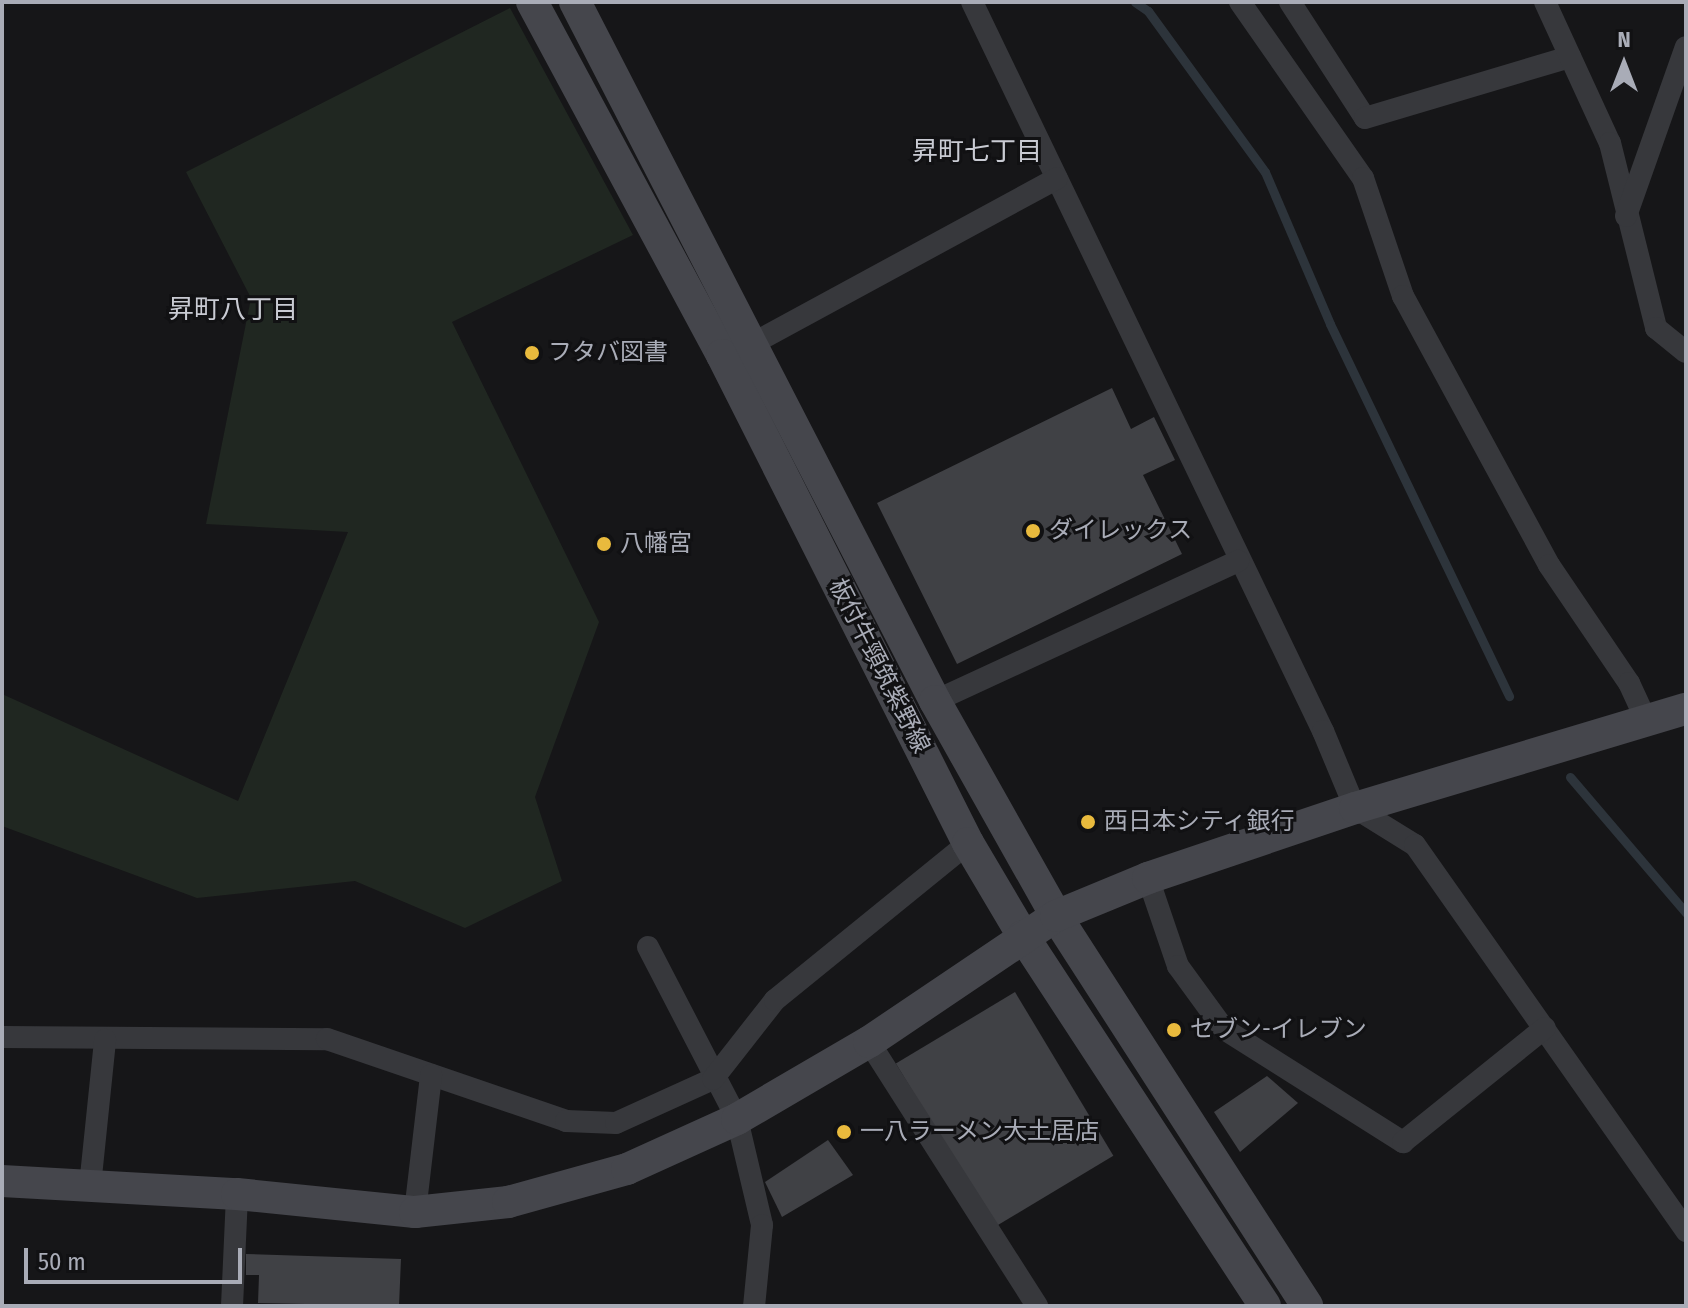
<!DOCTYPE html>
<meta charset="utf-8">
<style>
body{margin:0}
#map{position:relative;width:1688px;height:1308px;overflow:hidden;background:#161618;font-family:"Fira Sans Condensed","Noto Sans JP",sans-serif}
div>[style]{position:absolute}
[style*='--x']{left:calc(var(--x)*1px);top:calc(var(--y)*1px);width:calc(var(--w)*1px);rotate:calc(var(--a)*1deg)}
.green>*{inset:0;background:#202721}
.stream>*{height:9px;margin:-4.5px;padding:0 4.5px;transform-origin:4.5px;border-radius:4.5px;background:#2d343b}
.building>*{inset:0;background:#404145;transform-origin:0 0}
.street>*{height:22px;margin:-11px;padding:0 11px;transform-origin:11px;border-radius:11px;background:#37383c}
.secondary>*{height:32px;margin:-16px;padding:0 16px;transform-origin:16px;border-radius:16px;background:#45464c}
.dots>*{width:22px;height:22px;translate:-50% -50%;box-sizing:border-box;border:4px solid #111113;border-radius:50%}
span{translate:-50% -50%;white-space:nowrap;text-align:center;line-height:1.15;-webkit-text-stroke:6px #111113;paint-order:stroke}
.poi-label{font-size:24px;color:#a9acb7}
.left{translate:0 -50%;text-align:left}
.street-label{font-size:24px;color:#a9acb7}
.neighbourhood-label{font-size:26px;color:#c9cbd3}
.frame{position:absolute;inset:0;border:4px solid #a9acb7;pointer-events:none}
.north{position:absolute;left:1584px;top:24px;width:80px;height:80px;-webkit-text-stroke:6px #111113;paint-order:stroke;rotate:0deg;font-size:22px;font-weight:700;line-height:32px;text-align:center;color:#a9acb7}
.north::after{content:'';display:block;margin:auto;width:28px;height:36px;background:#a9acb7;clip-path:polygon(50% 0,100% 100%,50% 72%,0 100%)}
.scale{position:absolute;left:24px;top:1248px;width:218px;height:36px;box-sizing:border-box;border:4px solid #a9acb7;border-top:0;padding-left:10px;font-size:24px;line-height:28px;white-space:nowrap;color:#a9acb7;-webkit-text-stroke:6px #111113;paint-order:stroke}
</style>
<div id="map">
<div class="green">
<div style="clip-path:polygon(510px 8px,633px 235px,452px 322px,599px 622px,535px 797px,562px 881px,465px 928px,355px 881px,197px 898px,2px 826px,2px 694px,238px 801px,348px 532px,206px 524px,251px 298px,186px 172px)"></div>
</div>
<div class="stream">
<div style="--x:1135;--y:2;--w:16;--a:35"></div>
<div style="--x:1148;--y:11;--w:199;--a:54"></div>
<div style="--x:1265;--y:172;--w:165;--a:66.8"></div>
<div style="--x:1330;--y:324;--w:413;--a:64.3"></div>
<div style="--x:1570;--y:777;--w:179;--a:49.5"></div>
</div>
<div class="building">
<div style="clip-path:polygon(1112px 388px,1131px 429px,1154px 417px,1175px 460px,1143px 475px,1182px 554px,957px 664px,877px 503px)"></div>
<div style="left:1015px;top:992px;width:191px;height:139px;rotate:59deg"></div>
<div style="clip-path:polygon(1267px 1076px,1298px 1103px,1240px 1152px,1214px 1112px)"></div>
<div style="clip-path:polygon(828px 1140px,853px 1175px,782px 1217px,765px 1182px)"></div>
<div style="clip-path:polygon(246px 1254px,401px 1259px,399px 1306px,258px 1303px,259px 1275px,246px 1275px)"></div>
</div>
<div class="street">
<div style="--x:972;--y:2;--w:809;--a:64.29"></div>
<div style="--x:1323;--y:731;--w:83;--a:67.4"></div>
<div style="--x:1355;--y:808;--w:70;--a:31.7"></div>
<div style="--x:1415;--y:845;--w:472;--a:54.9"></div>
<div style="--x:1240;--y:2;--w:215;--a:55.1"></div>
<div style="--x:1363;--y:178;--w:125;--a:71.3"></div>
<div style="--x:1403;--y:296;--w:306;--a:61.5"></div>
<div style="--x:1549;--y:565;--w:143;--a:55.9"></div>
<div style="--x:1629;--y:683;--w:43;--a:65.2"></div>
<div style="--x:1290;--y:2;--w:138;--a:57.1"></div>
<div style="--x:1365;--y:118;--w:214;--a:-16.6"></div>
<div style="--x:1545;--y:2;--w:155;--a:65.3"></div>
<div style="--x:1610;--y:143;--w:191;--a:76"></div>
<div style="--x:1656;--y:328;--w:38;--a:39"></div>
<div style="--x:1626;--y:216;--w:179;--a:-70.5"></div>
<div style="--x:750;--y:345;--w:349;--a:-28.5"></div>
<div style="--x:935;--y:701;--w:334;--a:-24.8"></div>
<div style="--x:1148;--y:878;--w:93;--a:71.2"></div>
<div style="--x:1178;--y:966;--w:78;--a:53.9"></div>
<div style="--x:1224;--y:1029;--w:212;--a:32.3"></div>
<div style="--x:1403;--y:1142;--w:182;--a:-38.8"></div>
<div style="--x:648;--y:947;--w:194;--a:62.6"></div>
<div style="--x:737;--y:1119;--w:109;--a:76.7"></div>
<div style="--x:762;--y:1225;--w:81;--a:95.6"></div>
<div style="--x:2;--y:1037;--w:325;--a:0.4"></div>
<div style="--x:327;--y:1039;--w:253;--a:18.9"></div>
<div style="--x:566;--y:1121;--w:50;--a:2.3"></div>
<div style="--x:616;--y:1123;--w:107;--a:-24.4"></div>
<div style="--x:713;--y:1079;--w:100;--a:-51.9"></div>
<div style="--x:775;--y:1000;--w:249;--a:-39.1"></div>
<div style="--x:869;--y:1042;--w:313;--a:57.5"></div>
<div style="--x:90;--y:1186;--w:147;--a:-84.1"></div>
<div style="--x:415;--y:1212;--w:138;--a:-83.3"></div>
<div style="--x:232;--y:1306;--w:112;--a:-87.4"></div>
</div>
<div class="secondary">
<div style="--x:532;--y:2;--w:401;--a:61.7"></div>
<div style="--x:722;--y:355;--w:546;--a:63.25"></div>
<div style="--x:968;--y:843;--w:108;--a:59.4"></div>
<div style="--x:1023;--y:936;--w:442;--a:56.8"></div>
<div style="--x:575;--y:2;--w:786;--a:62.75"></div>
<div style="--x:935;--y:701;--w:247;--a:60.6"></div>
<div style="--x:1056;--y:916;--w:464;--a:57.2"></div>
<div style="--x:2;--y:1181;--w:235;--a:3.2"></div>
<div style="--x:237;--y:1194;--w:179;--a:5.8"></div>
<div style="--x:415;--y:1212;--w:94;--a:-6.1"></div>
<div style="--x:508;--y:1202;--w:123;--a:-15.5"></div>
<div style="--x:627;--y:1169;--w:121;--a:-24.4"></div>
<div style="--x:737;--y:1119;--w:153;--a:-30.3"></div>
<div style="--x:869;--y:1042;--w:225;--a:-34"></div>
<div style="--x:1056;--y:916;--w:100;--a:-22.4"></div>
<div style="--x:1148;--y:878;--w:219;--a:-18.7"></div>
<div style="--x:1355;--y:808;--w:345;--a:-16.7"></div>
</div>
<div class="dots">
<div style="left:532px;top:353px;background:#e9ba3d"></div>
<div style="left:1033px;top:531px;background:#e9ba3d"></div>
<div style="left:604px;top:544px;background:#e9ba3d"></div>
<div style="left:1088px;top:822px;background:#e9ba3d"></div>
<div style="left:1174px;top:1030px;background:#e9ba3d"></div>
<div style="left:844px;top:1132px;background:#e9ba3d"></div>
</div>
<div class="poi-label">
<span class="left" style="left:548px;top:353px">フタバ図書</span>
<span class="left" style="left:1049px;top:531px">ダイレックス</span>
<span class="left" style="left:620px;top:544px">八幡宮</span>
<span class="left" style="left:1104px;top:822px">西日本シティ銀行</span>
<span class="left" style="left:1190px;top:1030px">セブン-イレブン</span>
<span class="left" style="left:860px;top:1132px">一八ラーメン大土居店</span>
</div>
<div class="street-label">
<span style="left:879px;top:666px;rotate:63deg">板付牛頸筑紫野線</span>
</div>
<div class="neighbourhood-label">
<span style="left:977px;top:152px">昇町七丁目</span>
<span style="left:233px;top:310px">昇町八丁目</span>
</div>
<div class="frame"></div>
<div class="north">N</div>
<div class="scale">50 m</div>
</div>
